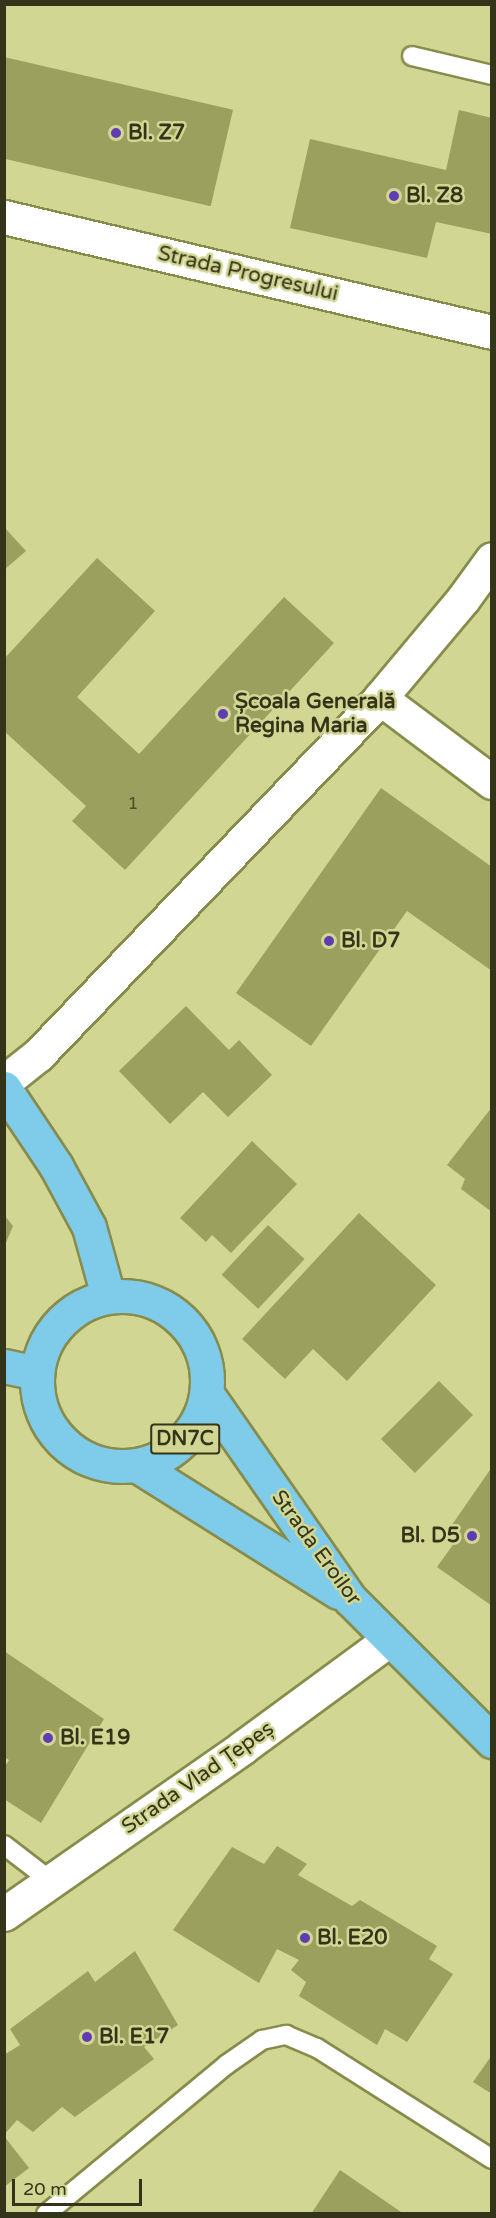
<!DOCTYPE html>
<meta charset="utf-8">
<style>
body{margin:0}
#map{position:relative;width:496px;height:2218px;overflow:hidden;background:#d2d693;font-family:"Varela Round",sans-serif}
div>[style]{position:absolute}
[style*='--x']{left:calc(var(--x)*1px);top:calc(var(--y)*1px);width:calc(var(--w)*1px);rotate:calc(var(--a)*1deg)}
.building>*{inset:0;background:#9ca05f;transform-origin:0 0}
.roads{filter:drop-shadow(2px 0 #888c4b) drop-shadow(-2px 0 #888c4b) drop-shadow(0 2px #888c4b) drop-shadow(0 -2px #888c4b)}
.service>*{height:18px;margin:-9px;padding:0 9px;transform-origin:9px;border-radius:9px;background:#fff}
.minor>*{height:33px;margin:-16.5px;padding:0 16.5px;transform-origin:16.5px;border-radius:16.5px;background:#fff}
.tertiary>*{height:33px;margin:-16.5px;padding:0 16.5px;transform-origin:16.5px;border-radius:16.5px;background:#fff}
.primary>*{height:33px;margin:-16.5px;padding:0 16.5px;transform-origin:16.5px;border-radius:16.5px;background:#7fcbea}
.primary>.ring{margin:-16.5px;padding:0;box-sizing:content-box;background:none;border:33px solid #7fcbea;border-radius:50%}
.dots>*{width:16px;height:16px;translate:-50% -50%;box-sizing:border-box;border:3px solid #d2d693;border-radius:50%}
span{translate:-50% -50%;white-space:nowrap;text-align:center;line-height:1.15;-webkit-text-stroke:5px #d2d693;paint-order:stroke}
.number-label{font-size:18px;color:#4d4f2a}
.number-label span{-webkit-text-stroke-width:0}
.shield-label span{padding:2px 4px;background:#d2d693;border:2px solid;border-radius:4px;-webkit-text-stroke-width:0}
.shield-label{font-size:20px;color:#333419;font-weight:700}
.poi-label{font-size:21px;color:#333419;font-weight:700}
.left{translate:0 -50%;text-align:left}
.right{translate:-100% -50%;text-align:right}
.street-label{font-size:21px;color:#333419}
.frame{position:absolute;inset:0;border:6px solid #333419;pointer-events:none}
.scale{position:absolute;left:12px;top:2179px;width:130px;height:27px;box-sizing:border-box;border:3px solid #333419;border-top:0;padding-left:8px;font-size:18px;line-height:21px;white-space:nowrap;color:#333419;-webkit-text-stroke:4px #d2d693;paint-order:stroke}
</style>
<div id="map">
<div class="building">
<div style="left:4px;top:57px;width:235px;height:99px;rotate:13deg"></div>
<div style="clip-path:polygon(459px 110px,492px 118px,492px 234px,436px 222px,427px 258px,290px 228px,310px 139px,446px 170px)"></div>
<div style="clip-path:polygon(4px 527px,26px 551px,4px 570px)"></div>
<div style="clip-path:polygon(97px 558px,155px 611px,77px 697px,139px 754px,284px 597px,334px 643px,125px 870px,72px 821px,86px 806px,4px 731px,4px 659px)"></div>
<div style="clip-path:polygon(381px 788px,492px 867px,492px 971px,407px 911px,311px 1046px,236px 993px)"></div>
<div style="clip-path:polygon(186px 1006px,229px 1050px,239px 1040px,272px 1075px,228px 1117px,203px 1092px,170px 1124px,119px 1071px)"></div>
<div style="clip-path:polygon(492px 1107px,492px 1212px,461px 1189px,465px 1179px,447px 1165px)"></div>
<div style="clip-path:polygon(252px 1141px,297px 1184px,231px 1253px,212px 1235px,206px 1242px,180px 1218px)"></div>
<div style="clip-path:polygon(359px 1213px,436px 1285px,347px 1381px,313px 1349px,285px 1379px,242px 1339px)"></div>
<div style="clip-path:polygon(5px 1216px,13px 1226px,5px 1245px)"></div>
<div style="left:268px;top:1225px;width:50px;height:68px;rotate:43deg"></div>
<div style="left:439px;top:1381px;width:48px;height:82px;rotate:45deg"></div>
<div style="clip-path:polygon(492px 1467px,492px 1606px,437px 1567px,457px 1539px,447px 1532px)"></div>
<div style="clip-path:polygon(4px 1651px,104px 1719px,41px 1823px,4px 1799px,4px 1768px,9px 1760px,4px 1757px)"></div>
<div style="clip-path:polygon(277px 1846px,307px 1864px,298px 1875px,352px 1906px,360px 1900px,437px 1946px,429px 1959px,453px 1974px,407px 2042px,385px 2029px,377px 2045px,299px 1996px,306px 1982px,291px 1970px,299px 1960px,277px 1949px,259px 1983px,173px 1930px,232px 1847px,264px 1864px)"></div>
<div style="clip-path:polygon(135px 1951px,178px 2025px,144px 2047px,154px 2059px,75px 2117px,62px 2107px,33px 2132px,17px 2120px,4px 2135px,4px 2055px,20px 2045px,10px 2029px,88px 1971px,95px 1982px)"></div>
<div style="clip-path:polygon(492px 2055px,492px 2094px,473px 2082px)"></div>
<div style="clip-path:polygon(4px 2136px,29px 2168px,4px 2187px)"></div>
<div style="clip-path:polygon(340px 2170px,404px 2214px,311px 2214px)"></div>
</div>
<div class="roads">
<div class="service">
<div style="--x:412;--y:56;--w:82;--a:13.4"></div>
<div style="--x:4;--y:1845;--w:61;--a:37.6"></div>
<div style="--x:46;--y:2214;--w:234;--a:-39.6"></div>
<div style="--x:226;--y:2065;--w:44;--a:-34.8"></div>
<div style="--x:262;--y:2040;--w:25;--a:-12"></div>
<div style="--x:286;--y:2035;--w:34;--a:23"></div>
<div style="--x:317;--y:2048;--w:207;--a:32.4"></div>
</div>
<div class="minor">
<div style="--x:380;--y:698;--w:140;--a:36.9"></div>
<div style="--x:4;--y:1082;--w:43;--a:-38.5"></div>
<div style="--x:38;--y:1055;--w:494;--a:-46.2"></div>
<div style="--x:380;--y:698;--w:129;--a:-50"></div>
<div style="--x:463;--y:599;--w:49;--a:-54.1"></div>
<div style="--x:4;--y:1914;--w:292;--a:-34.9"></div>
<div style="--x:243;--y:1747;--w:182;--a:-36.3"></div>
</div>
<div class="tertiary">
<div style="--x:4;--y:217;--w:501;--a:13.26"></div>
</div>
<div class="primary">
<div style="--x:4;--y:1088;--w:94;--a:56.3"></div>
<div style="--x:56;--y:1166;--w:69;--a:61.6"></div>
<div style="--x:89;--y:1227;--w:72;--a:74.6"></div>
<div class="ring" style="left:37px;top:1296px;width:137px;height:137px"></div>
<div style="--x:4;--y:1366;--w:34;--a:12"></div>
<div style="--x:207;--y:1394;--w:250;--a:55.1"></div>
<div style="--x:350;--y:1599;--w:201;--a:45"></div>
<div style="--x:138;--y:1466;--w:236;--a:32.2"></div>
</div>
</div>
<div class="dots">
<div style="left:116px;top:133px;background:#5f3cb4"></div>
<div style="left:394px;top:196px;background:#5f3cb4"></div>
<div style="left:223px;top:714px;background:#5f3cb4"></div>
<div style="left:329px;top:941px;background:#5f3cb4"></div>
<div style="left:472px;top:1536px;background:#5f3cb4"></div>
<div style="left:48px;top:1738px;background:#5f3cb4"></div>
<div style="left:305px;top:1938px;background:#5f3cb4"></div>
<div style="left:87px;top:2037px;background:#5f3cb4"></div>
</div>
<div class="number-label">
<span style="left:133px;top:803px">1</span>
</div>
<div class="shield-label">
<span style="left:185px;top:1439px">DN7C</span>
</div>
<div class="poi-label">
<span class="left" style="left:128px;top:133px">Bl. Z7</span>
<span class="left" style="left:406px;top:196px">Bl. Z8</span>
<span class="left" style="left:235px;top:714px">Școala Generală<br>Regina Maria</span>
<span class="left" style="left:341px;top:941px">Bl. D7</span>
<span class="right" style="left:460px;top:1536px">Bl. D5</span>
<span class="left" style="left:60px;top:1738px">Bl. E19</span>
<span class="left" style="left:317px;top:1938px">Bl. E20</span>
<span class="left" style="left:99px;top:2037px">Bl. E17</span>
</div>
<div class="street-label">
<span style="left:248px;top:274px;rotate:13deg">Strada Progresului</span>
<span style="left:316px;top:1548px;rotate:54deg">Strada Eroilor</span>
<span style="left:198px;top:1778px;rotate:-35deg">Strada Vlad Țepeș</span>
</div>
<div class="frame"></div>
<div class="scale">20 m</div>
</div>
